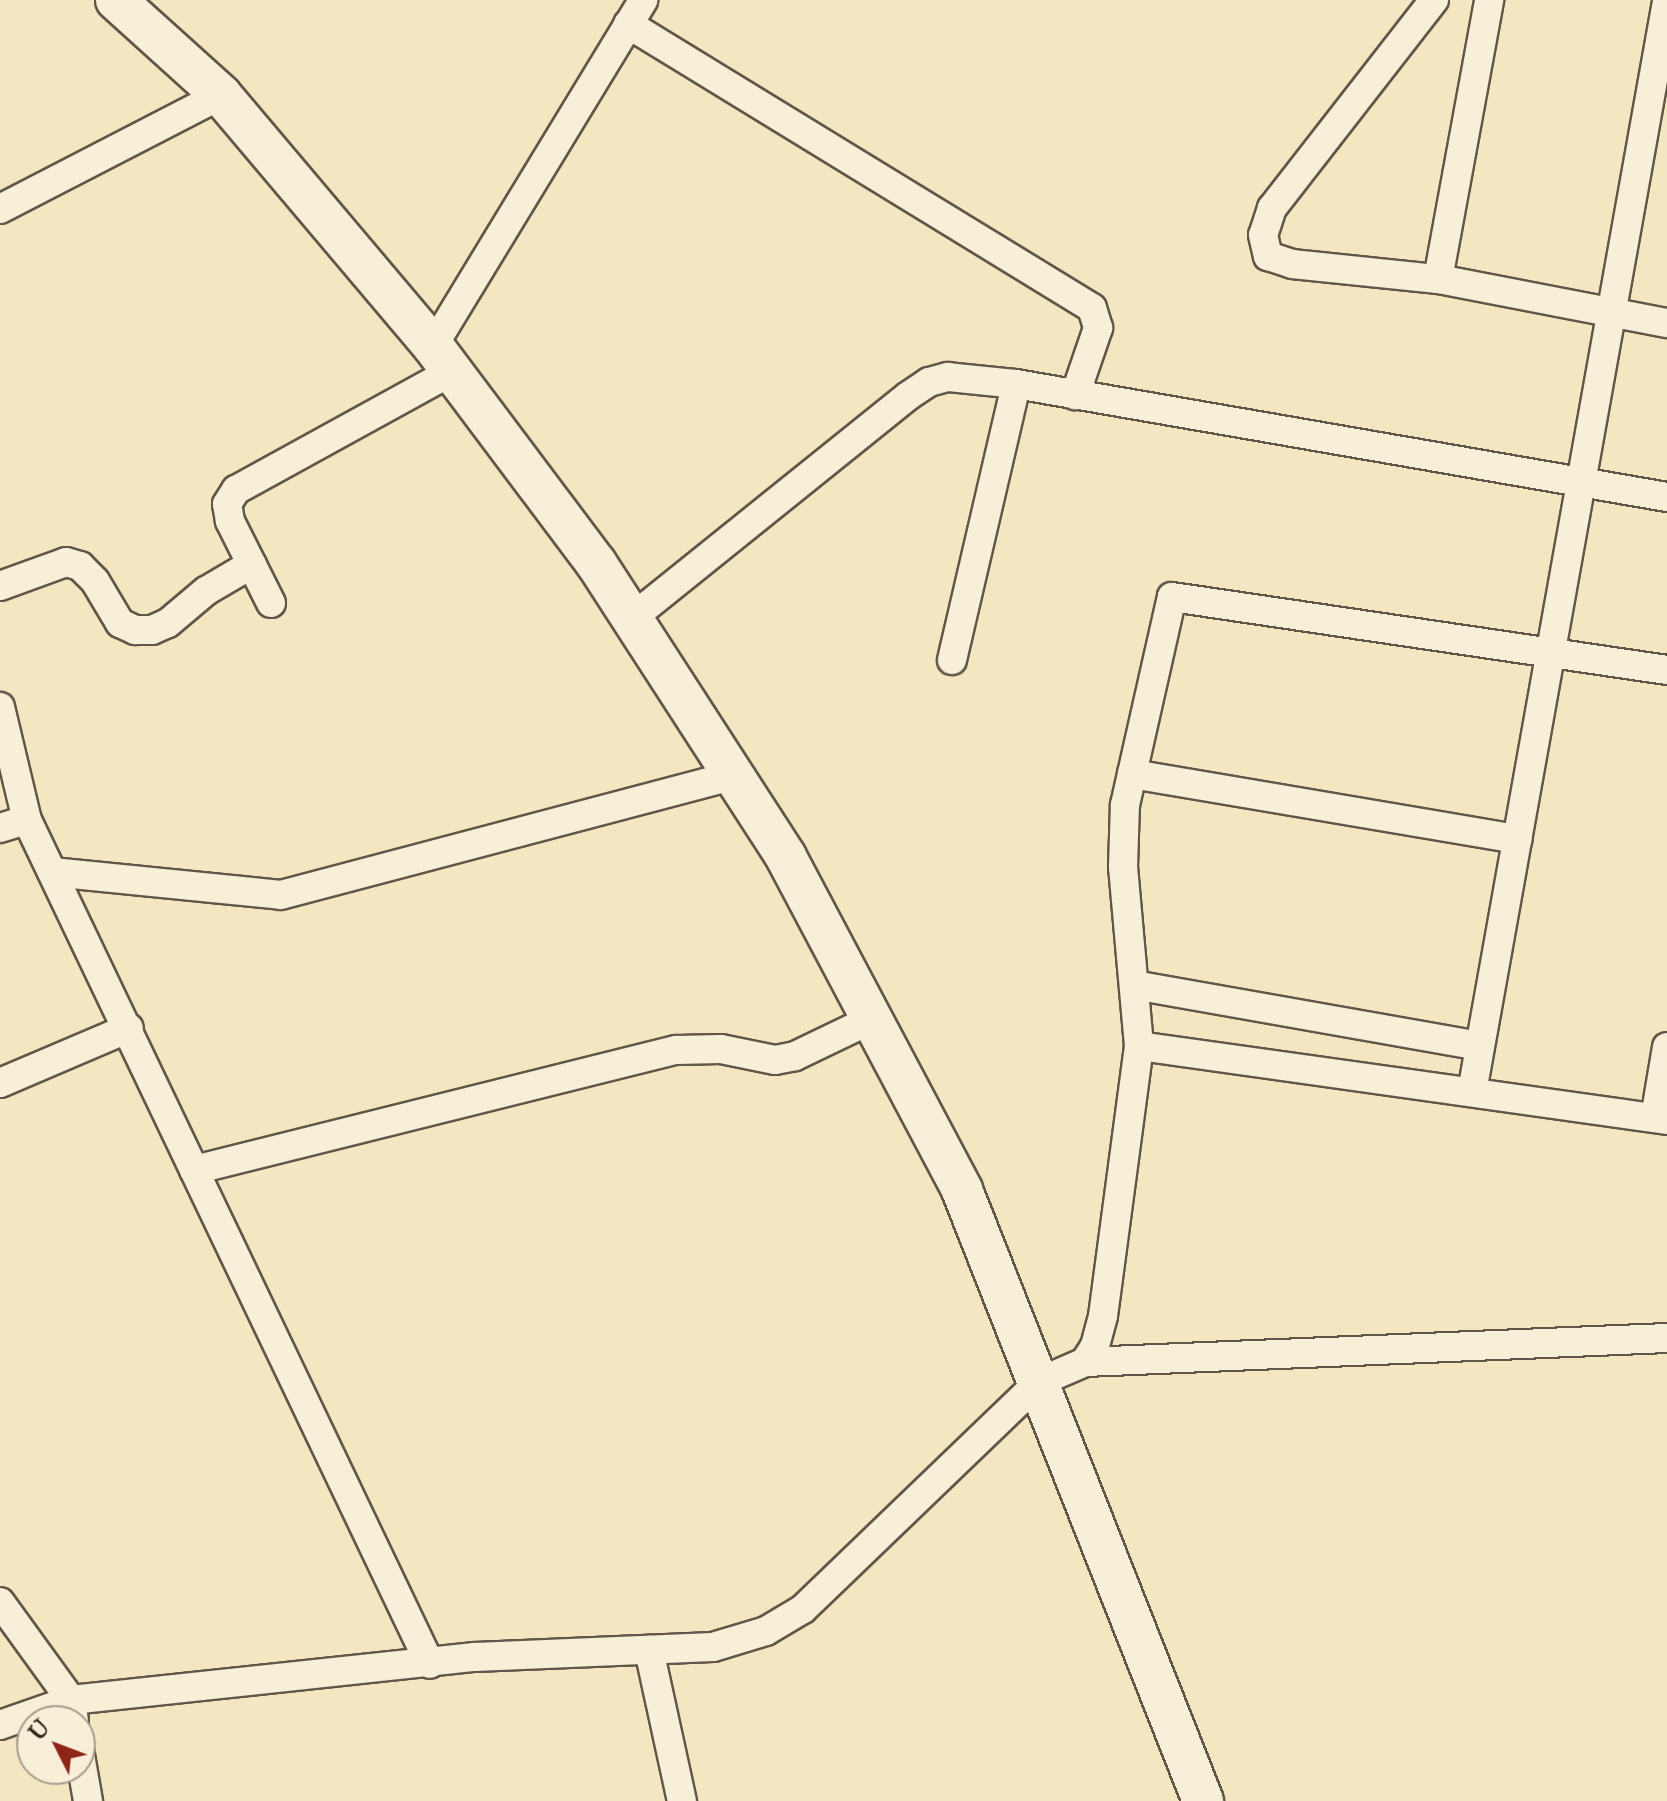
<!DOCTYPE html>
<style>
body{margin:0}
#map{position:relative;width:1667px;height:1801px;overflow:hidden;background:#f3e7c2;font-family:"IM FELL Double Pica",serif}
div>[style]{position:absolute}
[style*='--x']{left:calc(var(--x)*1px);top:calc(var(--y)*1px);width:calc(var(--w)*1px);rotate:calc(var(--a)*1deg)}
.roads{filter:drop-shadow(2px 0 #625648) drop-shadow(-2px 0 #625648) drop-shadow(0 2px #625648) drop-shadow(0 -2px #625648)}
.street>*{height:28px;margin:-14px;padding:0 14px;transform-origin:14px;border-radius:14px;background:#f7efd7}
.secondary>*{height:40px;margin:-20px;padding:0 20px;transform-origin:20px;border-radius:20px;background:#f7efd7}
span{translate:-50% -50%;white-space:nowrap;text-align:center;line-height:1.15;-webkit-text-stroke:7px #f7efd7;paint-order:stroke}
.north{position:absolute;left:16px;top:1705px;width:80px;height:80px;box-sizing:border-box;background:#f7efd7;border:2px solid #a89e8d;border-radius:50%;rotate:312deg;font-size:22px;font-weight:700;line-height:32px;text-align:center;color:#32251f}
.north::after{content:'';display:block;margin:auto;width:28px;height:36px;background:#8f2418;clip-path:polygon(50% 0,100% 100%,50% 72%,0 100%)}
</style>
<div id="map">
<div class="roads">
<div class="street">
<div style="--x:1434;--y:0;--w:264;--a:127.9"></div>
<div style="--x:1272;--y:208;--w:28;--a:108"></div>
<div style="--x:1263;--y:235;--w:22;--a:77"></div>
<div style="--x:1268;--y:256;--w:25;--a:18"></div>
<div style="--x:1292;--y:264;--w:147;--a:5.9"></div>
<div style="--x:1438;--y:279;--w:233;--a:10.9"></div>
<div style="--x:628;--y:24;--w:544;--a:31.47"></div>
<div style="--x:1092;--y:308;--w:21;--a:73"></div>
<div style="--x:1098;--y:328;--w:71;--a:108.9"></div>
<div style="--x:0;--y:209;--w:249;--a:-27.3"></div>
<div style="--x:1438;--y:279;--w:284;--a:-79.6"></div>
<div style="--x:433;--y:346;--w:405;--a:-58.7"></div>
<div style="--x:0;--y:586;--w:70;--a:-20"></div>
<div style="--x:66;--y:562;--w:15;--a:16"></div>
<div style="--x:80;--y:566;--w:21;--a:45"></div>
<div style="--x:95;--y:581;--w:49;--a:59.2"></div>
<div style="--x:120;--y:623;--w:17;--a:25"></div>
<div style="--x:135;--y:630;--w:17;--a:0"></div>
<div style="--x:152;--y:630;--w:17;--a:-24"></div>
<div style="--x:168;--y:623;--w:50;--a:-40.1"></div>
<div style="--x:206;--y:591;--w:53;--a:-30.4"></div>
<div style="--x:271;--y:603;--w:92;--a:-116.6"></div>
<div style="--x:230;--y:521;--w:17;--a:-100"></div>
<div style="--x:227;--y:504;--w:17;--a:-57"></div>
<div style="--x:236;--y:490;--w:245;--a:-28.8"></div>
<div style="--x:632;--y:618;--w:354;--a:-38.8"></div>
<div style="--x:908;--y:396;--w:25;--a:-34"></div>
<div style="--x:929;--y:382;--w:20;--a:-15"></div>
<div style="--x:948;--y:377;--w:68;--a:5.9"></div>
<div style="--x:1016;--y:384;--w:661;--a:9.85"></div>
<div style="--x:952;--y:660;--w:283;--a:-76.9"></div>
<div style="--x:0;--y:707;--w:116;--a:76.6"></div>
<div style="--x:27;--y:820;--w:935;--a:64.48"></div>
<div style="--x:1132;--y:774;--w:391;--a:9.6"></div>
<div style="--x:0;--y:828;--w:28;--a:-17"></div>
<div style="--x:52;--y:872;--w:230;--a:5.7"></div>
<div style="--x:281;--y:895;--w:469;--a:-14.8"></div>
<div style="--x:1134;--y:985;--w:351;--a:10"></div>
<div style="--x:1139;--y:1046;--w:533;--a:7.98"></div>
<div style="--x:0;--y:1083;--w:140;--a:-23.1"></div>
<div style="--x:1472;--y:1092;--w:1107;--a:-79.86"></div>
<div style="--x:1655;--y:1118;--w:72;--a:-80.4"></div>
<div style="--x:194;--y:1170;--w:497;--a:-14"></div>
<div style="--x:676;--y:1050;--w:45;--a:-1.3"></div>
<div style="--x:721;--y:1049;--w:55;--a:11.5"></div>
<div style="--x:775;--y:1060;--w:20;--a:-11"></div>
<div style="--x:795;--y:1056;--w:88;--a:-25.7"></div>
<div style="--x:1085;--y:1362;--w:582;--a:-2.36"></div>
<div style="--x:0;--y:1602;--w:121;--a:54.1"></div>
<div style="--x:71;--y:1700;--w:21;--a:82"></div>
<div style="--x:649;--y:1650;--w:155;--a:77.7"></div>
<div style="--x:0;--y:1725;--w:75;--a:-19.4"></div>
<div style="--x:71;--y:1700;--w:406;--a:-6.1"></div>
<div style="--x:475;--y:1657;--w:238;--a:-2.4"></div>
<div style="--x:713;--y:1647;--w:55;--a:-16.8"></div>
<div style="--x:766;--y:1631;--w:43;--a:-30.7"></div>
<div style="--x:803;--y:1609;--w:327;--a:-43.9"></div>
<div style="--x:1039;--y:1382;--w:50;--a:-23.5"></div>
<div style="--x:1085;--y:1362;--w:19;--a:-58"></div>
<div style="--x:1095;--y:1346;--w:31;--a:-75"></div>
<div style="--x:1103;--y:1316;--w:272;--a:-82.4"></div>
<div style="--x:1139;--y:1046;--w:180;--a:-95.1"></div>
<div style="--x:1123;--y:867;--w:62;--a:-88.2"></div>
<div style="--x:1125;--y:805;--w:213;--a:-77.3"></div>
<div style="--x:1172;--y:597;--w:500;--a:8.39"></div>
<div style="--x:80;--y:1755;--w:47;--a:80.1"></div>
</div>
<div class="secondary">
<div style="--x:116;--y:0;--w:142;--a:42.1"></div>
<div style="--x:221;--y:95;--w:329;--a:49.8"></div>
<div style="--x:433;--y:346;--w:271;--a:53.1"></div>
<div style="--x:596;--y:563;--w:350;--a:57.1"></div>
<div style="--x:786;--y:857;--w:377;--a:62.1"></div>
<div style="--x:962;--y:1190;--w:657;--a:68.47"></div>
</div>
</div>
<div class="north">U</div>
</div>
